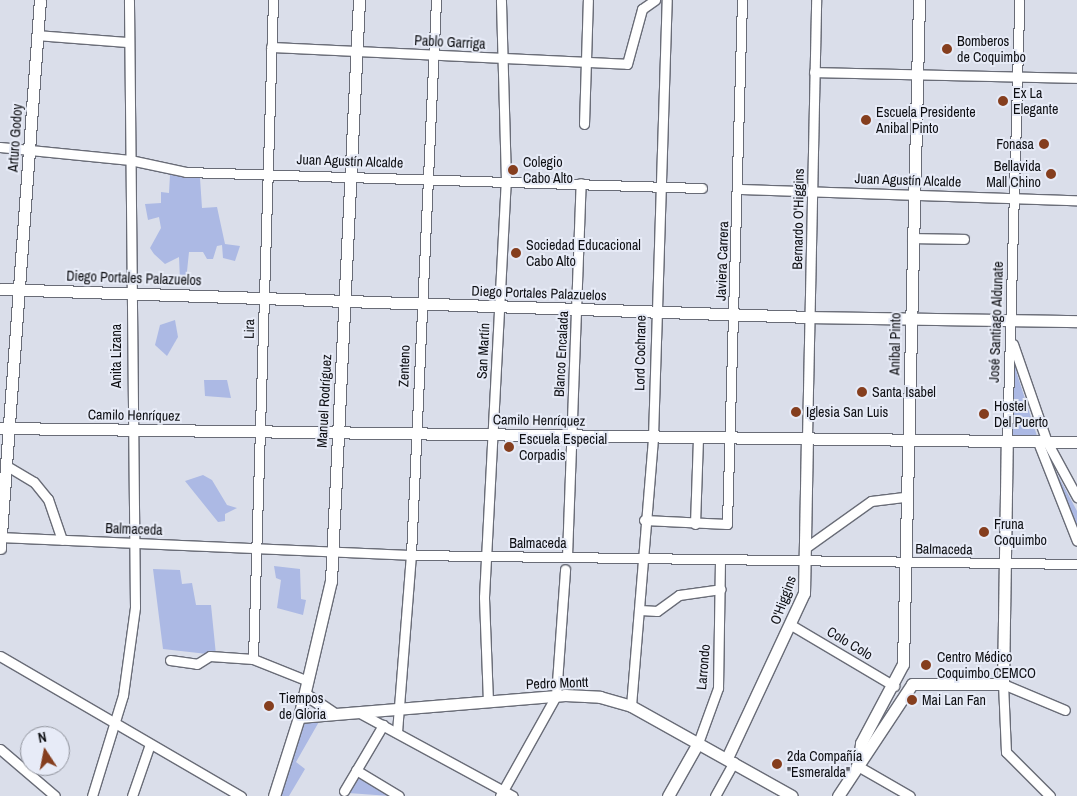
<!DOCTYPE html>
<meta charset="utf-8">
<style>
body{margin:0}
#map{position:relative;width:1077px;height:796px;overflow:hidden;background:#dadeea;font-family:"Archivo Narrow",sans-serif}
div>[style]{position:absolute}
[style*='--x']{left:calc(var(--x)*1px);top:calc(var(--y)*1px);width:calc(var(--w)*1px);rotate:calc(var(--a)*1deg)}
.green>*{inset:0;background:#acb9e4}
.roads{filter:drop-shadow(1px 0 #696c77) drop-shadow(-1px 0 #696c77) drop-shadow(0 1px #696c77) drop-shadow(0 -1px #696c77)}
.street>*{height:9px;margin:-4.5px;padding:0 4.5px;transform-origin:4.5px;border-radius:4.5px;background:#fff}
.secondary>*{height:11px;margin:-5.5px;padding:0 5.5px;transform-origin:5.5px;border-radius:5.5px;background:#fff}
.dots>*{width:14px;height:14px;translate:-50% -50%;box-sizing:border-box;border:2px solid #e7ebf7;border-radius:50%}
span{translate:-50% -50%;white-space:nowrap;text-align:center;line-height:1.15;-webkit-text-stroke:4px #e7ebf7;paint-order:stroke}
.poi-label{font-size:14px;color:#0e0f13}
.left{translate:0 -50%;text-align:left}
.right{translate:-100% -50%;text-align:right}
.street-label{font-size:14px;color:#0e0f13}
.north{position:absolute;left:20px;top:726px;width:50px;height:50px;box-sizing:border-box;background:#e7ebf7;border:1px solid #90939c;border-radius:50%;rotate:349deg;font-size:14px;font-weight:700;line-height:20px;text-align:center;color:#0e0f13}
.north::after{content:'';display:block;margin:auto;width:18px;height:22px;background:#853e1e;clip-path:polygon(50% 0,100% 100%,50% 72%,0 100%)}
</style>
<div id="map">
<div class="green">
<div style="clip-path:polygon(170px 175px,200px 178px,202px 208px,217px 207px,225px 244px,240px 246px,235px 261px,223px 258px,222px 245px,217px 246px,213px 259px,207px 259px,203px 252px,189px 252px,186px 281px,180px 280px,179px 257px,165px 264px,154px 254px,150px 248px,161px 228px,159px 217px,148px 220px,145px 204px,161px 203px,161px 192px,169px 193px)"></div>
<div style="clip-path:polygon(175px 320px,178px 337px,167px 356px,155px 345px,160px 325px)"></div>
<div style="clip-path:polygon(1015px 363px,1017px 374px,1037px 436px,1011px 435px)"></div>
<div style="clip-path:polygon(204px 380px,227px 380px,231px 398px,205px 396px)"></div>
<div style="clip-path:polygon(1047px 455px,1077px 511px,1077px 530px)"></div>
<div style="clip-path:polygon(203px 475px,212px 480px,227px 505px,237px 508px,225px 514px,225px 521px,218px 522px,185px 481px)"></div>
<div style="clip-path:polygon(274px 566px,300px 569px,301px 599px,306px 600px,303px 615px,277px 608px,281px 580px,276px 578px)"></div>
<div style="clip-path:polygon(153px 569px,180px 570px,182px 584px,192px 583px,196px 605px,211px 605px,216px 655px,163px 649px)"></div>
<div style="clip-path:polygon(320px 720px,296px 762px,305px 769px,289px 796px,280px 796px,305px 723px)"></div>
<div style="clip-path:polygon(357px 777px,390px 796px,348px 793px)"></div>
</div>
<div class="roads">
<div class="street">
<div style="--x:273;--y:0;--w:659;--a:91.74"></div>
<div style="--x:253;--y:659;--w:59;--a:21.8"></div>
<div style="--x:37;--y:35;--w:92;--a:4.4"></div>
<div style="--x:271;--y:47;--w:356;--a:2.7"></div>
<div style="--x:627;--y:64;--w:57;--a:-74.7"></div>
<div style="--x:642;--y:9;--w:16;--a:-35"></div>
<div style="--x:814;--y:72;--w:263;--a:1.3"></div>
<div style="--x:584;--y:124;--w:124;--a:-88.2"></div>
<div style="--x:0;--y:147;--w:131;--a:5.7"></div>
<div style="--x:130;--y:160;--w:57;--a:12.1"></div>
<div style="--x:186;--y:172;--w:516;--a:1.78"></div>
<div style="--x:738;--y:189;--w:339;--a:1.9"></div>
<div style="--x:912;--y:238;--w:52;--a:1.1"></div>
<div style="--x:1013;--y:344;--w:104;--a:70.9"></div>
<div style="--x:1047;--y:442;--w:63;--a:61.4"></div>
<div style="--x:807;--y:438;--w:438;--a:-88.8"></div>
<div style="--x:1007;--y:441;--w:441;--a:-88.4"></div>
<div style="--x:1038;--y:442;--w:106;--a:68.5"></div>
<div style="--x:7;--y:466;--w:31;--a:31"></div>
<div style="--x:34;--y:482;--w:22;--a:51"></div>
<div style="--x:48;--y:499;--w:43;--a:71.1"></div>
<div style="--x:644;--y:520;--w:83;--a:2.8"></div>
<div style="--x:727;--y:524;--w:524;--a:-88.36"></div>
<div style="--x:695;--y:524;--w:87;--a:-88"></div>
<div style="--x:0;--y:537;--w:411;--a:2.5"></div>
<div style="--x:411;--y:555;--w:666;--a:0.77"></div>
<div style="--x:808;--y:546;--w:77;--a:-35.5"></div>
<div style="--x:871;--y:501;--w:35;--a:-7"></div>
<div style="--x:567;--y:556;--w:373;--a:-87.9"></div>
<div style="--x:640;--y:610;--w:17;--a:3"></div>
<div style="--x:657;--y:611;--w:27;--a:-36"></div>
<div style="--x:679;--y:595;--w:42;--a:-8.1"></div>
<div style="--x:791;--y:625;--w:120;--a:30.6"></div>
<div style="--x:0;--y:656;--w:279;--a:30.2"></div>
<div style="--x:170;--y:660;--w:27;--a:8"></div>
<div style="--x:197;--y:664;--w:15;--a:-32"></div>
<div style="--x:210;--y:656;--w:43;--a:4"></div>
<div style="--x:488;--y:702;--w:105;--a:-92.2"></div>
<div style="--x:484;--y:597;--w:417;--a:-87"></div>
<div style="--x:506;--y:181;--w:181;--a:-91.6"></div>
<div style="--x:631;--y:706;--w:270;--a:-85.3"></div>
<div style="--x:653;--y:437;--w:437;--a:-88.2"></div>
<div style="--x:358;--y:712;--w:176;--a:28.5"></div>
<div style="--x:397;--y:732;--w:178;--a:-85.5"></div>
<div style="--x:411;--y:555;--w:556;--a:-87.42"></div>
<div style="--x:698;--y:743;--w:59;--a:-70"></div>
<div style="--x:718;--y:688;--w:129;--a:-89.1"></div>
<div style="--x:0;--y:749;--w:72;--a:40.5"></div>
<div style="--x:856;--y:765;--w:62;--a:29.9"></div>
<div style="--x:356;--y:770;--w:50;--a:31.2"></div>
<div style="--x:344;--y:791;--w:77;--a:-59.4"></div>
<div style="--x:92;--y:796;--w:106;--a:-72.9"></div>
<div style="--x:123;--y:695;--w:89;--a:-82.2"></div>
<div style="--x:135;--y:607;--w:607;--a:-90.57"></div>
<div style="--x:132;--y:796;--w:55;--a:-70.9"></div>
<div style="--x:500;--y:796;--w:115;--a:-60.8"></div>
<div style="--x:556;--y:696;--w:127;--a:-85.9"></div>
<div style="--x:715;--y:796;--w:39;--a:-61"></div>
<div style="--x:1050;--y:796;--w:62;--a:-135"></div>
<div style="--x:1006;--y:752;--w:68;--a:-92.5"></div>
<div style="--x:1003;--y:684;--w:67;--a:22.8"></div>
</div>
<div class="secondary">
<div style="--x:0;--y:289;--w:811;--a:1.98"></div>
<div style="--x:811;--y:317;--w:266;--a:0.9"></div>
<div style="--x:0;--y:428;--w:1077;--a:0.74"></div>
<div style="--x:0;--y:548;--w:549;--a:-85.83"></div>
<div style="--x:305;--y:694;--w:34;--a:34"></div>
<div style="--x:299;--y:717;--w:267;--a:-4.7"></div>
<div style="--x:565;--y:695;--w:35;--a:3"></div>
<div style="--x:600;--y:697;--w:32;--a:16"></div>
<div style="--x:631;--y:706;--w:184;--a:29.2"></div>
<div style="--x:727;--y:758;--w:182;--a:-65"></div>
<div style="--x:804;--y:593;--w:155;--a:-88.9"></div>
<div style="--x:859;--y:760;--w:17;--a:-83"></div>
<div style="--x:861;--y:743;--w:89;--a:-62"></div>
<div style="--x:903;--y:664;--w:664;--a:-88.62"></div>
<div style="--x:274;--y:796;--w:83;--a:-72.4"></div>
<div style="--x:299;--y:717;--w:140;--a:-76.8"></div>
<div style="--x:331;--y:581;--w:582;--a:-87.24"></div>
<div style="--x:668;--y:796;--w:61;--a:-60.5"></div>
<div style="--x:838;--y:796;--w:134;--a:-56.5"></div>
<div style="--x:912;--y:684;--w:91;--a:0"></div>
<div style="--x:1003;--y:684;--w:243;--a:-89.1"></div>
</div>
</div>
<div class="dots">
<div style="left:947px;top:49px;background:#853e1e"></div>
<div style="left:1003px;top:101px;background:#853e1e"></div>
<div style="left:866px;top:120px;background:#853e1e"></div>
<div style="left:1044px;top:144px;background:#853e1e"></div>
<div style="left:513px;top:170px;background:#853e1e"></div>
<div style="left:1051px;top:174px;background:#853e1e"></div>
<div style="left:516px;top:253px;background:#853e1e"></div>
<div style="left:862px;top:392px;background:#853e1e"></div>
<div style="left:796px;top:412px;background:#853e1e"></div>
<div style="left:984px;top:414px;background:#853e1e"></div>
<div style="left:509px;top:447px;background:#853e1e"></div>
<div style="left:984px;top:532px;background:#853e1e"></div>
<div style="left:926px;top:665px;background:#853e1e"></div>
<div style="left:912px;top:700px;background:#853e1e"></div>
<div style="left:269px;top:706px;background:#853e1e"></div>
<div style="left:777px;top:764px;background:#853e1e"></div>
</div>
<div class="poi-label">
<span class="left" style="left:957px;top:49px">Bomberos<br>de Coquimbo</span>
<span class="left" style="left:1013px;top:101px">Ex La<br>Elegante</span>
<span class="left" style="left:876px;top:120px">Escuela Presidente<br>Anibal Pinto</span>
<span class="right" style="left:1034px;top:144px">Fonasa</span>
<span class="left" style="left:523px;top:170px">Colegio<br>Cabo Alto</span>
<span class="right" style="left:1041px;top:174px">Bellavida<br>Mall Chino</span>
<span class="left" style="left:526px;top:253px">Sociedad Educacional<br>Cabo Alto</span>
<span class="left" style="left:872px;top:392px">Santa Isabel</span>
<span class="left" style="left:994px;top:414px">Hostel<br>Del Puerto</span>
<span class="left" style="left:806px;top:412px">Iglesia San Luis</span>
<span class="left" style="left:519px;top:447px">Escuela Especial<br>Corpadis</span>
<span class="left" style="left:994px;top:532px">Fruna<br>Coquimbo</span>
<span class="left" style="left:937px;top:665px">Centro Médico<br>Coquimbo CEMCO</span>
<span class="left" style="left:279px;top:706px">Tiempos<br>de Gloria</span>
<span class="left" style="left:922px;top:700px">Mai Lan Fan</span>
<span class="left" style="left:787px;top:764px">2da Compañía<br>"Esmeralda"</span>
</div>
<div class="street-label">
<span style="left:450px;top:42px;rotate:3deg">Pablo Garriga</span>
<span style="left:15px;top:138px;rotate:-86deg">Arturo Godoy</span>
<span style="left:350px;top:161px;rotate:2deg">Juan Agustín Alcalde</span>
<span style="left:908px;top:180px;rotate:2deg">Juan Agustín Alcalde</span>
<span style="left:798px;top:219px;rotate:-89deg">Bernardo O'Higgins</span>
<span style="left:722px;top:261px;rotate:-88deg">Javiera Carrera</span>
<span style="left:134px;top:278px;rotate:2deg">Diego Portales Palazuelos</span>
<span style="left:539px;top:293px;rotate:2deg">Diego Portales Palazuelos</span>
<span style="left:996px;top:322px;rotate:-88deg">José Santiago Aldunate</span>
<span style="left:249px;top:329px;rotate:-89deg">Lira</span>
<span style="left:895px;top:344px;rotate:-89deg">Aníbal Pinto</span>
<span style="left:483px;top:351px;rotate:-87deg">San Martín</span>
<span style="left:640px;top:353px;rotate:-89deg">Lord Cochrane</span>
<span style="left:561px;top:354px;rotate:-87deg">Blanco Encalada</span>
<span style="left:116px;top:356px;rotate:-90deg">Anita Lizana</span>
<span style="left:404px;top:366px;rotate:-88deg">Zenteno</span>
<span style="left:324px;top:401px;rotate:-87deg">Manuel Rodríguez</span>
<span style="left:134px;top:415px;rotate:1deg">Camilo Henríquez</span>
<span style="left:539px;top:420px;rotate:1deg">Camilo Henríquez</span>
<span style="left:134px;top:529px;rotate:2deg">Balmaceda</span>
<span style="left:538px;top:543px">Balmaceda</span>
<span style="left:944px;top:549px;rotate:1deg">Balmaceda</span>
<span style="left:783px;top:600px;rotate:-70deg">O'Higgins</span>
<span style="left:850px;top:643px;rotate:31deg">Colo Colo</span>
<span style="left:703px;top:667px;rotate:-85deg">Larrondo</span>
<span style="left:557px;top:683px;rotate:-2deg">Pedro Montt</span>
</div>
<div class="north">N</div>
</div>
